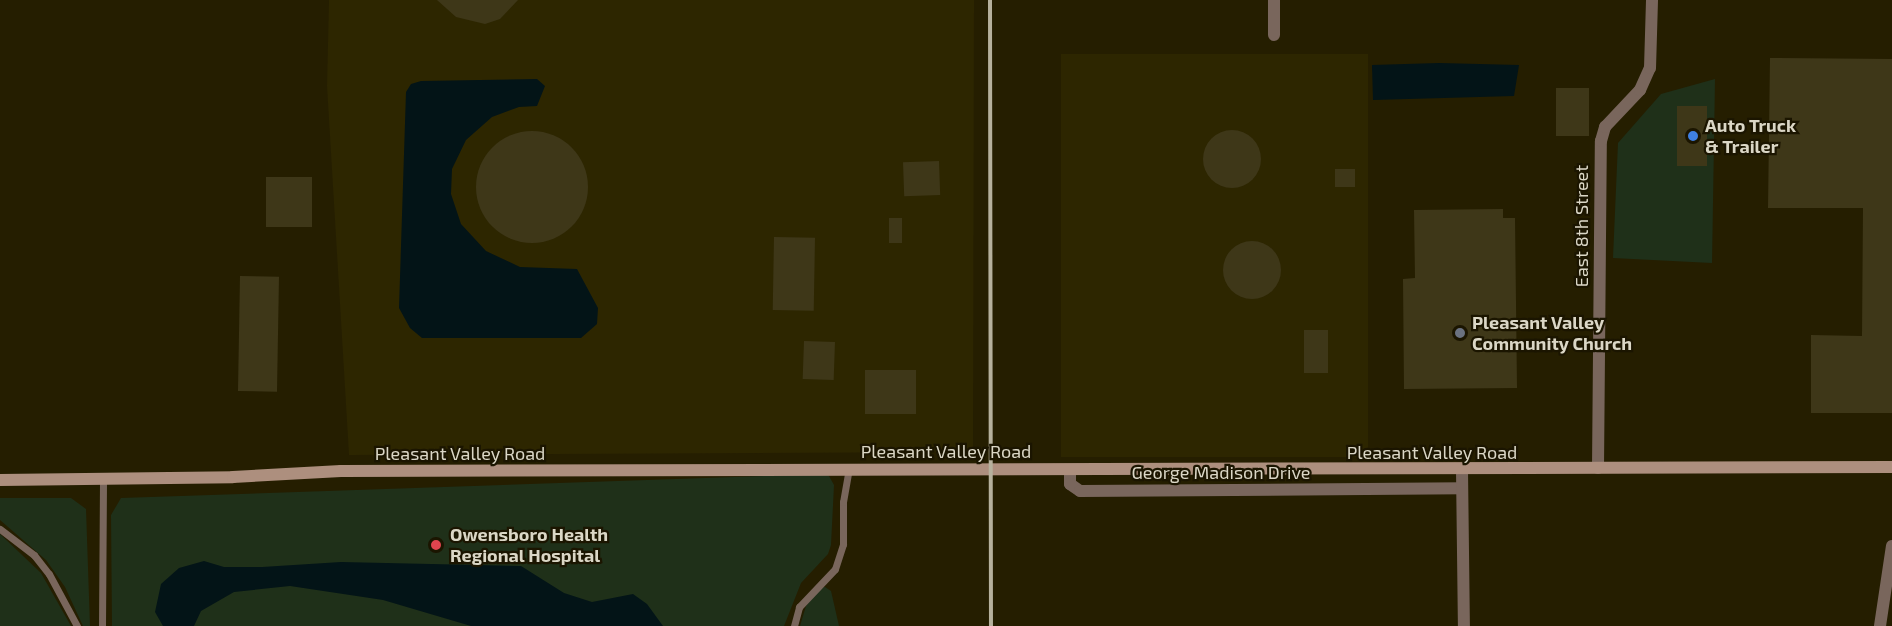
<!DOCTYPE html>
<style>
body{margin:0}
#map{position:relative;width:1892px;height:626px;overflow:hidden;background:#251e00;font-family:"Exo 2",sans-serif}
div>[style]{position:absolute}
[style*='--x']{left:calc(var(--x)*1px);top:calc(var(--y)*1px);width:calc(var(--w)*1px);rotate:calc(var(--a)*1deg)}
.built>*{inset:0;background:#2d2600;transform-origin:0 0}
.green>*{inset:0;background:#1f3019}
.water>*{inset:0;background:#031417}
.building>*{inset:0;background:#3e3718;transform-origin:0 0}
.round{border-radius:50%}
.lane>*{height:7px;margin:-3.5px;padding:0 3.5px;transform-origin:3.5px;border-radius:3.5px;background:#79665c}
.street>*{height:12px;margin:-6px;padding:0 6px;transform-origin:6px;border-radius:6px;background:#79665c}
.secondary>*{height:12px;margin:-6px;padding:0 6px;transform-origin:6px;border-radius:6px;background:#ad8f7e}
.rail>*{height:4px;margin:-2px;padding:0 2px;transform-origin:2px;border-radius:2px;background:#b6b19d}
.dots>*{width:16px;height:16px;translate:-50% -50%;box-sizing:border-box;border:3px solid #1b1500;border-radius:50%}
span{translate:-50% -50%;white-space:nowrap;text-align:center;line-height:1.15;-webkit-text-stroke:4.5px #1b1500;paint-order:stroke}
.poi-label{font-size:18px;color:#dbd7c6;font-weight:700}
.left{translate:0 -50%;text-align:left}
.street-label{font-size:18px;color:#dbd7c6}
</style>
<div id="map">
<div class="built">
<div style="clip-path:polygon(329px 0,974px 0,973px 452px,349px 455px,327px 86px)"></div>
<div style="left:1061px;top:54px;width:307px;height:403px"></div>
</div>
<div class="green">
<div style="clip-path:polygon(1715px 79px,1712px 263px,1613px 258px,1618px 143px,1661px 94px)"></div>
<div style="clip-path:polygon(823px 474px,829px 476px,834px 485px,831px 545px,828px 554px,801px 583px,784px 626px,112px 626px,111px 515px,121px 498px)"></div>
<div style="clip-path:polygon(0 498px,71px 498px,86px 509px,90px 626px,83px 626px,65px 587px,46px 560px,0 520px)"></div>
<div style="clip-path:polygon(0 534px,41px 573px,71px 626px,0 626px)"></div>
<div style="clip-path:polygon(825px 587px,831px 591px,839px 626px,800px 626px,806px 606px,819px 588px)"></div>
</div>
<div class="water">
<div style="clip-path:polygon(1439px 63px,1519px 65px,1514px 96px,1373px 100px,1372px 65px)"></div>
<div style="clip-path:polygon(537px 79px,545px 86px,537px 106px,519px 107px,492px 117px,466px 140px,452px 169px,451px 194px,461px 224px,486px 251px,520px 267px,577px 269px,598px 308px,597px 324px,581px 338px,422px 338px,410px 328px,399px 308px,406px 92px,411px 84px,421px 81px)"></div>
<div style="clip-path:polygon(204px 561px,224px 567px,262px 567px,341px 562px,521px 566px,564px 593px,592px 602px,633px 594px,647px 604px,663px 626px,471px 626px,383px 600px,290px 586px,234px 592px,201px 611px,194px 626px,163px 626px,155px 612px,161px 584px,179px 568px)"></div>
</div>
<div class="building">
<div style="clip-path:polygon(437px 0,518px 0,500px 19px,485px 24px,456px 17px)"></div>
<div style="clip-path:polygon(1770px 58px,1892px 59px,1892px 413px,1811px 413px,1811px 335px,1862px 336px,1863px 208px,1768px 208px)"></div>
<div style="left:1556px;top:88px;width:33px;height:48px"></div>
<div style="left:1677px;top:106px;width:30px;height:60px"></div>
<div class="round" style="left:1203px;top:130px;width:58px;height:58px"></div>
<div class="round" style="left:476px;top:131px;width:112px;height:112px"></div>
<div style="left:939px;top:161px;width:34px;height:36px;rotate:88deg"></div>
<div style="left:1335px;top:169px;width:20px;height:18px"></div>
<div style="left:266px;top:177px;width:46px;height:50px"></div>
<div style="clip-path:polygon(1503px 209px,1503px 218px,1515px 218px,1517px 388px,1404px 389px,1403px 279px,1415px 278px,1414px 210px)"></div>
<div style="left:889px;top:218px;width:13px;height:25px"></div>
<div style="left:774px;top:237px;width:41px;height:73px;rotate:1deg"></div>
<div class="round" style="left:1223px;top:241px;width:58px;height:58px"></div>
<div style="left:240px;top:276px;width:39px;height:115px;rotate:1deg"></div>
<div style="left:1304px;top:330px;width:24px;height:43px"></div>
<div style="left:804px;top:341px;width:31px;height:38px;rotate:2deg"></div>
<div style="left:865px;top:370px;width:51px;height:44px"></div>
</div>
<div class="lane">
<div style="--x:0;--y:529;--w:43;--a:37.4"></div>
<div style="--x:34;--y:555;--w:24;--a:52"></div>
<div style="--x:49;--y:574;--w:59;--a:61.7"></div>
<div style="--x:102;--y:626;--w:147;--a:-89.6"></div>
<div style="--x:794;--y:626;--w:20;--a:-75"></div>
<div style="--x:799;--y:607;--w:52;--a:-46.5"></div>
<div style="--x:835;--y:569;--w:26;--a:-72"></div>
<div style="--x:843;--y:544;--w:42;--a:-90"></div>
<div style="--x:843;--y:502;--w:34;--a:-80"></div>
</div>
<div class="street">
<div style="--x:1274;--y:35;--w:35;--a:-90"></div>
<div style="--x:1598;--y:468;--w:327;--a:-89.5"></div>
<div style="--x:1601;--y:141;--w:15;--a:-74"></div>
<div style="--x:1605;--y:127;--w:51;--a:-46.6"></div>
<div style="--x:1640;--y:90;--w:24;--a:-66"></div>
<div style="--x:1650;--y:68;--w:68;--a:-88.3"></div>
<div style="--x:1070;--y:470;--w:14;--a:90"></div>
<div style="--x:1070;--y:484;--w:12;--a:35"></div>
<div style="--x:1080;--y:491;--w:382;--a:-0.4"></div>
<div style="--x:1462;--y:470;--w:156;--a:89.3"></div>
<div style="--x:1880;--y:626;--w:81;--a:-81.5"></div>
</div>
<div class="secondary">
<div style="--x:0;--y:480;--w:233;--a:-0.7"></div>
<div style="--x:233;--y:477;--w:108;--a:-3.2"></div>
<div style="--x:341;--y:471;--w:1551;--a:-0.15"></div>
</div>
<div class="rail">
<div style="--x:990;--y:0;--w:626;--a:89.91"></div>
</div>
<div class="dots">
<div style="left:1693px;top:136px;background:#3f7fe0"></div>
<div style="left:1460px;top:333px;background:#6b7280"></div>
<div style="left:436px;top:545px;background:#e0444e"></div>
</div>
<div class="poi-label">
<span class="left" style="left:1705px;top:136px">Auto Truck<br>&amp; Trailer</span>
<span class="left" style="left:1472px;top:333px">Pleasant Valley<br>Community Church</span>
<span class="left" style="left:450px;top:545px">Owensboro Health<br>Regional Hospital</span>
</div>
<div class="street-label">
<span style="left:1581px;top:226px;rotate:-90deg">East 8th Street</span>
<span style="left:946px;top:451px">Pleasant Valley Road</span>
<span style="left:1432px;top:452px">Pleasant Valley Road</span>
<span style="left:460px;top:453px">Pleasant Valley Road</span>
<span style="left:1221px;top:472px">George Madison Drive</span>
</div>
</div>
